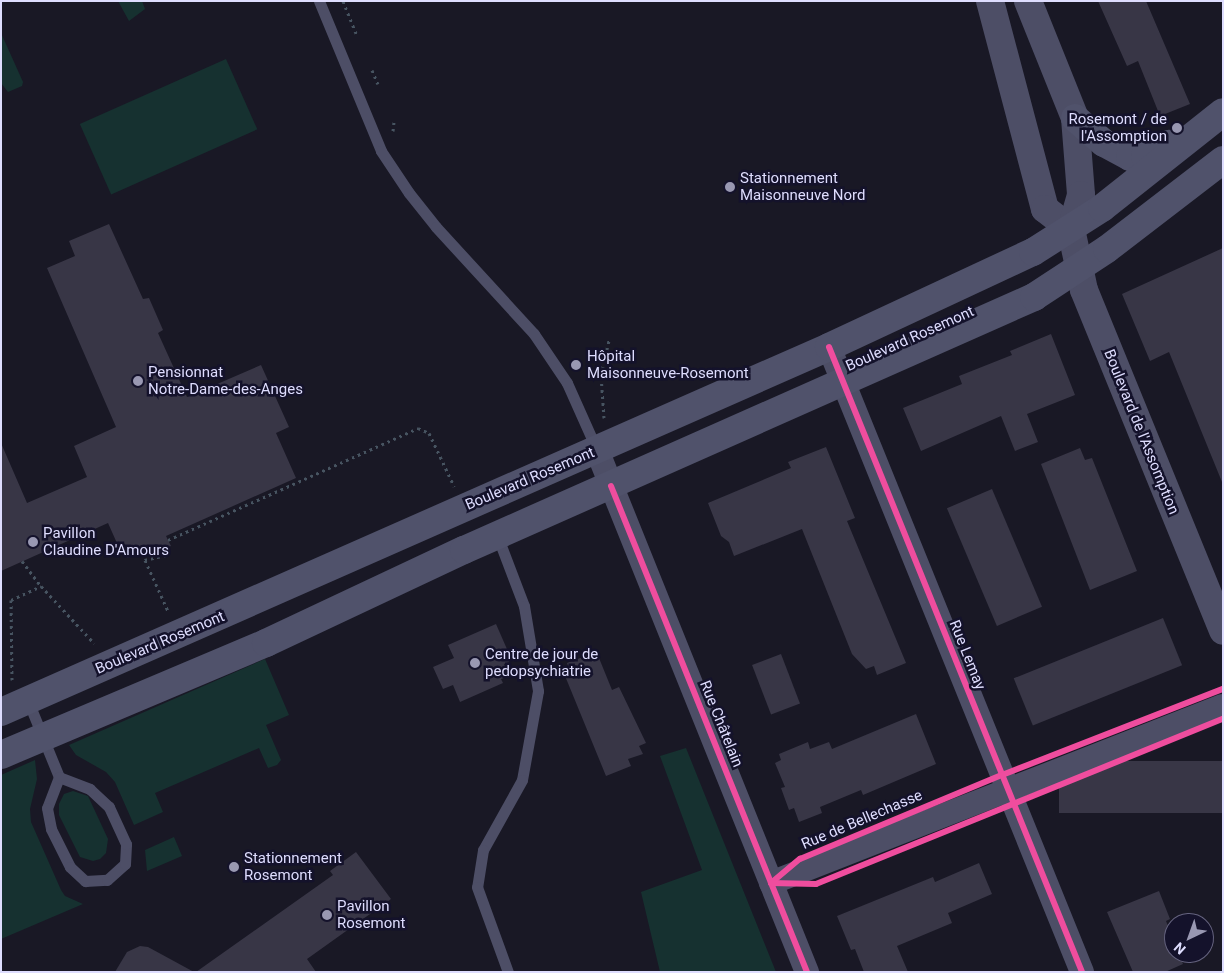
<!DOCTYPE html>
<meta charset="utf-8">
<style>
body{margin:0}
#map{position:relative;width:1224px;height:973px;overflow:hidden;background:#191825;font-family:Roboto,sans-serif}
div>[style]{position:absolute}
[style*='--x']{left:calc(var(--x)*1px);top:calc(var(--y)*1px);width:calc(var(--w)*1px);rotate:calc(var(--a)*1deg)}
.green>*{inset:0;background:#163130;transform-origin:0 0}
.building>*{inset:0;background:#383646;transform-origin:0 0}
.path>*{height:3px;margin-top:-1.5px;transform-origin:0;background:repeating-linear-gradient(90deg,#475461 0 2.5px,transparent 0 6.5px)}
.service>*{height:11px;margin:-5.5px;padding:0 5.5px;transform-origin:5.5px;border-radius:5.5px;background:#4d4e66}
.minor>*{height:24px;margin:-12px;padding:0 12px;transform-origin:12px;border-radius:12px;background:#4d4e66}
.tertiary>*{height:28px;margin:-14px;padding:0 14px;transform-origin:14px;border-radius:14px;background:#4d4e66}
.secondary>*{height:28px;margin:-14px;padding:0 14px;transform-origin:14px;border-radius:14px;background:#50526b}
.cycleway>*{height:6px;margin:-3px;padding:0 3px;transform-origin:3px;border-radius:3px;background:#ef4d9e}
.dots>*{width:14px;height:14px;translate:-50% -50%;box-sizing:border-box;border:2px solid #14122b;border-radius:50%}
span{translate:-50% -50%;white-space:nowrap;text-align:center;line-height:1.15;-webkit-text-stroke:5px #14122b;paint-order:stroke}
.poi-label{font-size:15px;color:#deddfe}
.right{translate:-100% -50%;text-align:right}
.left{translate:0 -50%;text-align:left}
.street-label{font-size:15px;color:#deddfe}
.frame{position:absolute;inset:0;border:2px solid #deddfe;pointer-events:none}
.north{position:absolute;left:1164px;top:913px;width:50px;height:50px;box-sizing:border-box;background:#14122b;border:1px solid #65637f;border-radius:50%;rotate:222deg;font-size:14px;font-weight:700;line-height:20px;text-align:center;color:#deddfe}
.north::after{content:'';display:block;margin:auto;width:18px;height:22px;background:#9998b2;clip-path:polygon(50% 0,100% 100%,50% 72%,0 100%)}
</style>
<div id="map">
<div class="green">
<div style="clip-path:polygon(118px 1px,142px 1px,145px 9px,129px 21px)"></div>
<div style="clip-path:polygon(1px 33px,23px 82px,22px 86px,8px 92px,1px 83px)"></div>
<div style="left:226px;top:59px;width:77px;height:160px;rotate:66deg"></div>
<div style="clip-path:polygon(265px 659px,289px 715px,266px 725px,281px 760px,277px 765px,268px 768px,259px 748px,155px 793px,163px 812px,134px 825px,115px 782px,106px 772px,76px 755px,69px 745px)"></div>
<div style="clip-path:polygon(686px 748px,776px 972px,660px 972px,641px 892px,702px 870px,660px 756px)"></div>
<div style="clip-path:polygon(35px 760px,37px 779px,30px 809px,31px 822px,61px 890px,65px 896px,83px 904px,1px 939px,1px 775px)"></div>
<div style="clip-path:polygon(73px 791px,88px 796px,108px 839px,106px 853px,100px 859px,93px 861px,80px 857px,59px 815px,59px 804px,64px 794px)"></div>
<div style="clip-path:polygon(174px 837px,182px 856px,147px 871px,145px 850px)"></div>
</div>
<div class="building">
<div style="clip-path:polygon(1098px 1px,1146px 1px,1190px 104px,1160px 116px,1138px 61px,1127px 66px)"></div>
<div style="clip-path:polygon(109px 224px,143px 299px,149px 298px,163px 330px,158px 333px,187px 397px,261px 365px,289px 427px,276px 433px,296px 478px,166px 536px,171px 546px,127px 558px,123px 548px,120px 550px,108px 523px,1px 571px,1px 443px,27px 503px,87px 477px,74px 446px,116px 427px,47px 268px,75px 256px,69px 241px)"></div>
<div style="clip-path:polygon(1223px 248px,1223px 482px,1222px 482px,1169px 352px,1150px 361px,1122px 294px)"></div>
<div style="clip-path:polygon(1051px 334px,1075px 395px,1027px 414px,1038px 442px,1015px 451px,1001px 416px,921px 451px,903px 408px,962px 384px,959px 376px,1012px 355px,1010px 351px)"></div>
<div style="clip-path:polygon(826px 447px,855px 518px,847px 521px,906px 663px,877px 675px,874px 666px,866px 669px,852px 654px,802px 529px,734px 556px,729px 542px,721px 536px,708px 503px,791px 468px,788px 462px)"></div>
<div style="clip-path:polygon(1080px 448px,1085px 460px,1092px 458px,1137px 571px,1090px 590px,1041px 464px)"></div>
<div style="left:992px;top:489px;width:128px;height:49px;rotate:67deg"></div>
<div style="left:1163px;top:618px;width:51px;height:161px;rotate:68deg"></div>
<div style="clip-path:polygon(496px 624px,510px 656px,507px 657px,509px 662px,504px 664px,509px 676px,501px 679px,503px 683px,460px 702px,453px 685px,443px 689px,433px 667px,454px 658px,448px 645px)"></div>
<div style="clip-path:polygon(591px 654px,593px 660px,599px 658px,612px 690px,619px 687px,646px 743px,639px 746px,643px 754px,628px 759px,631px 766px,606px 776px,563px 671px,569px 669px,567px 663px)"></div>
<div style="left:781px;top:654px;width:53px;height:31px;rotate:69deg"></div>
<div style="clip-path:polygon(916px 714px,936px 764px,863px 795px,861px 790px,820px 807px,822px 813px,799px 822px,794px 808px,789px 810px,781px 788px,785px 787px,775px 763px,781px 760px,779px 754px,808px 742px,810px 749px,829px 742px,832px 749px)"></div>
<div style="left:1223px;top:761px;width:52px;height:164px;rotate:90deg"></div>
<div style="clip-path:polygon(356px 852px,391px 899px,307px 959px,316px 972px,196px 972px,333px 875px,330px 871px)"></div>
<div style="clip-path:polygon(979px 863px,992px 894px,948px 913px,952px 923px,897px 946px,908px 972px,864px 972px,855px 949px,851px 950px,837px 916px,933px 877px,935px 882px)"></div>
<div style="clip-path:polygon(1159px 891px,1170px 919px,1166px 921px,1174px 941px,1174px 953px,1179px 953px,1183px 964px,1165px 972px,1133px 972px,1107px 912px)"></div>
<div style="clip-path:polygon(140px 946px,148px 947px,194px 972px,115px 972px,127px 952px)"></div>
</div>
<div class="path">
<div style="--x:343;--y:1;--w:35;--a:68"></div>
<div style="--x:372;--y:70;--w:15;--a:67"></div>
<div style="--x:393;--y:131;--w:9;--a:-84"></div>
<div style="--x:604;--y:418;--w:43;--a:-94"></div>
<div style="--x:601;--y:375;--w:36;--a:-77"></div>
<div style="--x:168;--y:540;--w:274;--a:-24.1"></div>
<div style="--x:418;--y:428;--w:12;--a:24"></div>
<div style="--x:429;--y:433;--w:59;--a:64.7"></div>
<div style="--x:162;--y:548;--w:8;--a:60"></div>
<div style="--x:166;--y:555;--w:22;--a:167"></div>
<div style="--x:145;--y:560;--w:56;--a:65.7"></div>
<div style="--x:22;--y:561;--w:31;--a:53"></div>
<div style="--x:12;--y:680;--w:80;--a:-90.7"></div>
<div style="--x:11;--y:600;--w:33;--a:-25"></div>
<div style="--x:41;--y:586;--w:78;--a:47.1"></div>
</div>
<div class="service">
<div style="--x:319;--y:1;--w:162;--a:67.5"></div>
<div style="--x:381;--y:151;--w:50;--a:56.3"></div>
<div style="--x:409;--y:193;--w:43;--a:51.5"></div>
<div style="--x:436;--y:227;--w:145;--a:47.5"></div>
<div style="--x:534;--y:334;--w:59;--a:56"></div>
<div style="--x:567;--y:383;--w:73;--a:65.9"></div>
<div style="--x:497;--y:535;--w:76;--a:69.2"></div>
<div style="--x:524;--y:606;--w:86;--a:80.6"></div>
<div style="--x:538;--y:691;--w:90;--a:100.2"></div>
<div style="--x:522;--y:780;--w:80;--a:119.1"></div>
<div style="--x:483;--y:850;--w:37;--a:99"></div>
<div style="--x:477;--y:887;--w:90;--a:70"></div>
<div style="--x:28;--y:701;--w:82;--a:67.8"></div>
<div style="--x:59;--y:777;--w:33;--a:111"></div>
<div style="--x:47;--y:808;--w:21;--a:79"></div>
<div style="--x:51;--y:829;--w:42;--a:63.4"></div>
<div style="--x:70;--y:867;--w:21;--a:43"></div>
<div style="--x:85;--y:881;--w:22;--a:-3"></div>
<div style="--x:107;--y:880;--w:24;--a:-42"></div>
<div style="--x:125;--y:864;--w:20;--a:-87"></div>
<div style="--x:126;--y:844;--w:41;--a:-114.7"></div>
<div style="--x:109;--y:807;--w:26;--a:-137"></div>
<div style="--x:90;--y:789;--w:33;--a:-159"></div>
</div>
<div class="minor">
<div style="--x:829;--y:347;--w:674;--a:67.96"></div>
<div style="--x:597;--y:450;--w:563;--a:68.09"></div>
<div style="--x:771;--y:883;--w:485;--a:-21.4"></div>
</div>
<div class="tertiary">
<div style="--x:990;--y:1;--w:215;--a:75.2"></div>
<div style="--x:1045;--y:209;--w:33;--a:38"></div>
<div style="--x:1028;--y:1;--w:126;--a:68.1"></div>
<div style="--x:1075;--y:118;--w:77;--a:85.5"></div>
<div style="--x:1081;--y:195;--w:35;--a:106"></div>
<div style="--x:1071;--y:229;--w:62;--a:78"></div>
<div style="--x:1084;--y:290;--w:368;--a:67.8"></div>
</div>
<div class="secondary">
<div style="--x:1075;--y:118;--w:38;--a:41"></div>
<div style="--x:1104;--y:143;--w:30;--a:28"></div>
<div style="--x:1130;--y:157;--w:15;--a:-4"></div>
<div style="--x:1145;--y:156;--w:27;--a:-27"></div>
<div style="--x:1;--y:712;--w:905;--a:-23.79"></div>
<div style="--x:829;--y:347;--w:225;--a:-25"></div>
<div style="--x:1033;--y:252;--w:82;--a:-32.5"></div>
<div style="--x:1102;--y:208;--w:154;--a:-38.4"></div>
<div style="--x:1;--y:755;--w:288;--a:-22.9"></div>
<div style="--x:266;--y:643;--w:219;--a:-25.2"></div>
<div style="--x:464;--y:550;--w:624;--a:-23.93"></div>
<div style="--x:1034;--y:297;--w:87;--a:-33.3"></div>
<div style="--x:1107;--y:249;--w:146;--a:-37.5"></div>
</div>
<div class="cycleway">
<div style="--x:829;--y:347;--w:674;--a:67.96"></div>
<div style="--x:611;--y:486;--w:524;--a:68.04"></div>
<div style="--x:771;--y:883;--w:38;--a:-40"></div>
<div style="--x:800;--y:859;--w:219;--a:-22.6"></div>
<div style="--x:1002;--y:775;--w:237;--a:-21.3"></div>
<div style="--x:771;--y:883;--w:45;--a:1.3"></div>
<div style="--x:816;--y:884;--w:439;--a:-22.1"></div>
</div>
<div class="dots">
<div style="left:1177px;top:128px;background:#9998b2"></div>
<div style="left:730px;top:187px;background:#9998b2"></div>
<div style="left:576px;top:365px;background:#9998b2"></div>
<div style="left:138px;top:381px;background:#9998b2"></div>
<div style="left:33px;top:542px;background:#9998b2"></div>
<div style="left:475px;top:663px;background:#9998b2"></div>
<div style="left:234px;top:867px;background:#9998b2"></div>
<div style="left:327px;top:915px;background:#9998b2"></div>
</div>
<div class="poi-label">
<span class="right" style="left:1167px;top:128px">Rosemont / de<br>l'Assomption</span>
<span class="left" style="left:740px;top:187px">Stationnement<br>Maisonneuve Nord</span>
<span class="left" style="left:587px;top:365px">Hôpital<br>Maisonneuve-Rosemont</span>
<span class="left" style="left:148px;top:381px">Pensionnat<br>Notre-Dame-des-Anges</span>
<span class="left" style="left:43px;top:542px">Pavillon<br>Claudine D'Amours</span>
<span class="left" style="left:485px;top:663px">Centre de jour de<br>pedopsychiatrie</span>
<span class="left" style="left:244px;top:867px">Stationnement<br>Rosemont</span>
<span class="left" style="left:337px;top:915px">Pavillon<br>Rosemont</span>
</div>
<div class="street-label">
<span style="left:910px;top:339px;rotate:-24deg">Boulevard Rosemont</span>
<span style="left:1141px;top:432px;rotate:68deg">Boulevard de l'Assomption</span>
<span style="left:530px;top:479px;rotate:-23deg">Boulevard Rosemont</span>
<span style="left:160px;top:643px;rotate:-23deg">Boulevard Rosemont</span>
<span style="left:967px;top:655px;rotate:68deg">Rue Lemay</span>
<span style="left:721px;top:724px;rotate:68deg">Rue Châtelain</span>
<span style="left:862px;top:820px;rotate:-23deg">Rue de Bellechasse</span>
</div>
<div class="frame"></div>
<div class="north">N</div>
</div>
